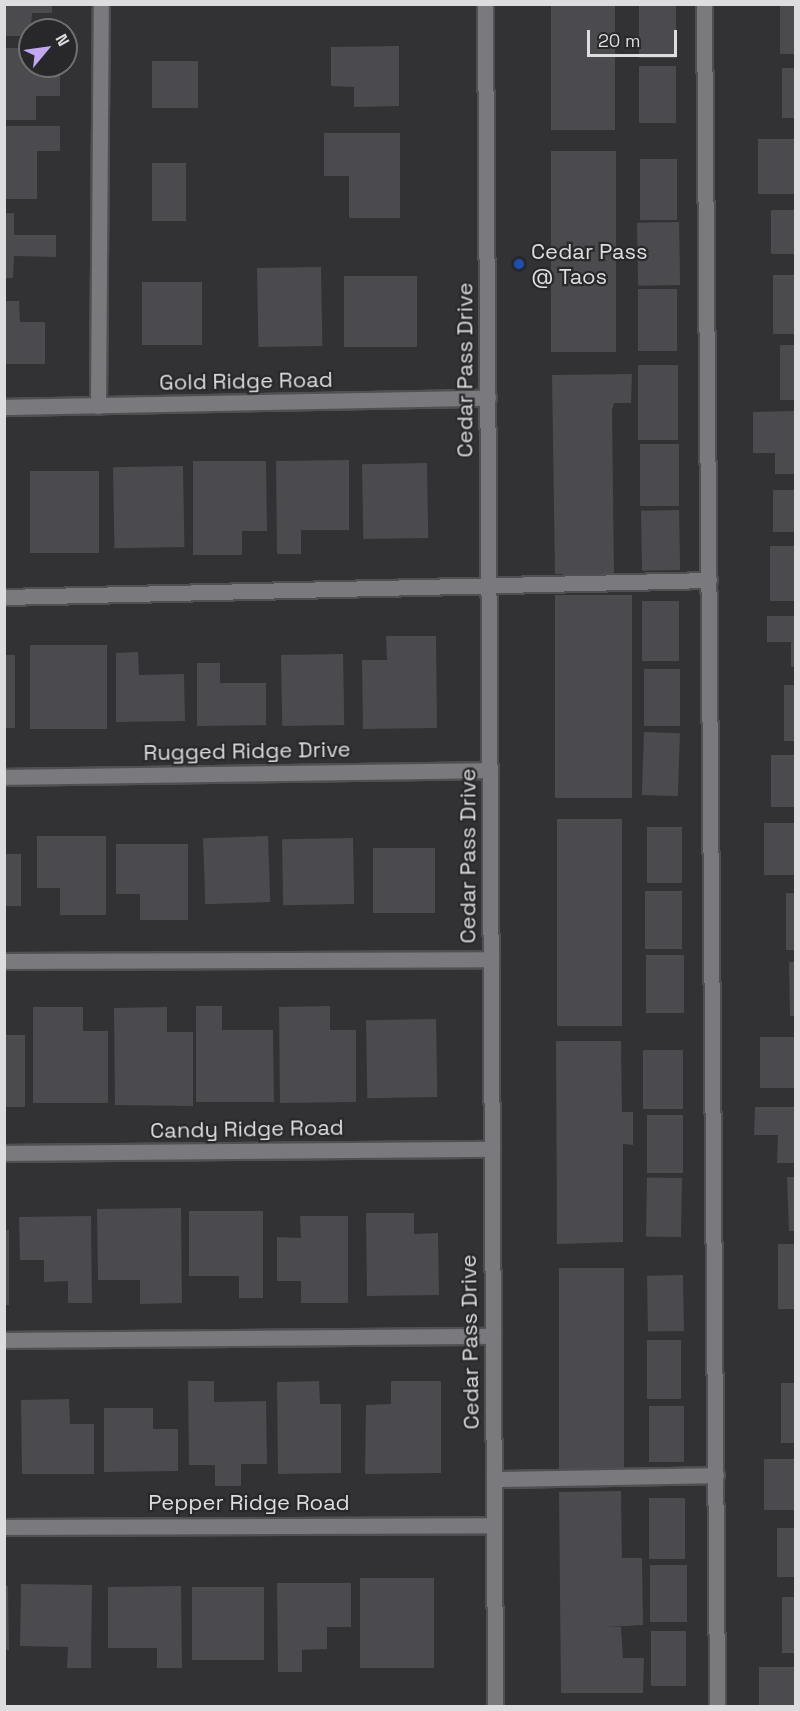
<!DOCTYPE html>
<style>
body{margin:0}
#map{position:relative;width:800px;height:1711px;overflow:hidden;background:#323134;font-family:"Space Grotesk",sans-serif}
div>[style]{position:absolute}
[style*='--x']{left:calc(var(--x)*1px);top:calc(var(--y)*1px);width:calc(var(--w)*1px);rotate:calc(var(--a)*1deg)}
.building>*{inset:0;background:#4b4a4e;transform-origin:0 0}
.roads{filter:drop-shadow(2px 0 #505053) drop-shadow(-2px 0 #505053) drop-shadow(0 2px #505053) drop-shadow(0 -2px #505053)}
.minor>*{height:15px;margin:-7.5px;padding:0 7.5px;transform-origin:7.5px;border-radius:7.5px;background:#7a797d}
.dots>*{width:16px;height:16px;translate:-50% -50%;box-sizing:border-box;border:3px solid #28272a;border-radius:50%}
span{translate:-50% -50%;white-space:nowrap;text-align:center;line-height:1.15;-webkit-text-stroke:4.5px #28272a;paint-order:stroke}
.poi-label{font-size:22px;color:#dddddf}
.left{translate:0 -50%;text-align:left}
.street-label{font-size:22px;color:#dddddf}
.frame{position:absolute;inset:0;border:6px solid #dddddf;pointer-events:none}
.north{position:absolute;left:18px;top:18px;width:60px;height:60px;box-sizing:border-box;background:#28272a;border:2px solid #707072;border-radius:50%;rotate:61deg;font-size:16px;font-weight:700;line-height:24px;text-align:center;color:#dddddf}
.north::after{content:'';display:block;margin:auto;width:21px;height:27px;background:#c2a8f3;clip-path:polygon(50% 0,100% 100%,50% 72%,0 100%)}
.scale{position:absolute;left:587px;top:30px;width:90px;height:27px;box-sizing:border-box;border:3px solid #dddddf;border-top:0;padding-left:8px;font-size:18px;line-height:21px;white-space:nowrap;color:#dddddf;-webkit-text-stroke:4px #28272a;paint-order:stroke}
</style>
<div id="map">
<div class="building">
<div style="clip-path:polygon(4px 4px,52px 4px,52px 13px,32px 13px,30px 36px,4px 36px)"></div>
<div style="left:551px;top:4px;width:64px;height:126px"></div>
<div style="left:639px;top:4px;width:37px;height:54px"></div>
<div style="left:780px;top:4px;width:15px;height:50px"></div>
<div style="clip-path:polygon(399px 46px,399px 106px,354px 107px,354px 87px,331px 86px,331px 47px)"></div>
<div style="clip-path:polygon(4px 48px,30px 48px,30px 66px,60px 66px,60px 96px,36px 96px,36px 120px,4px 120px)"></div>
<div style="left:152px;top:61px;width:46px;height:47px"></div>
<div style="left:639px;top:66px;width:37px;height:57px"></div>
<div style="left:782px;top:68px;width:13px;height:50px"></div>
<div style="clip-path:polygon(4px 126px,60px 126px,60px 151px,37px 151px,37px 199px,4px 199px)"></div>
<div style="clip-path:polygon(324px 133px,400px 133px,400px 218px,349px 218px,349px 176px,324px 176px)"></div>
<div style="left:758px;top:139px;width:37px;height:55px"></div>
<div style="left:616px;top:151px;width:201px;height:65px;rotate:90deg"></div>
<div style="left:640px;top:159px;width:37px;height:61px"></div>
<div style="left:152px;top:163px;width:34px;height:58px"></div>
<div style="left:771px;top:210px;width:24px;height:44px"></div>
<div style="clip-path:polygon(4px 213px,14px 213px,14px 235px,56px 235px,56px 257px,14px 256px,13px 278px,4px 278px)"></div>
<div style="left:679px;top:222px;width:63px;height:42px;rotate:89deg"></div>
<div style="left:321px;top:267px;width:79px;height:64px;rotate:89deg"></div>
<div style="left:773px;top:275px;width:22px;height:59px"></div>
<div style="left:344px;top:276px;width:73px;height:71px"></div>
<div style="left:142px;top:282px;width:60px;height:63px"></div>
<div style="left:638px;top:289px;width:39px;height:62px"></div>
<div style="clip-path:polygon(4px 301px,19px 301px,20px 322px,45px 322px,45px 364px,4px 364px)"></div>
<div style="left:780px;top:345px;width:15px;height:55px"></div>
<div style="left:638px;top:365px;width:40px;height:75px"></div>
<div style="clip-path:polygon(632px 374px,631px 403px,614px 403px,612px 410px,614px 574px,555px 574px,552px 375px)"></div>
<div style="clip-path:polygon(795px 411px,795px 474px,775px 474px,775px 453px,753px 453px,753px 412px)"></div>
<div style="left:679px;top:444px;width:62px;height:39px;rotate:90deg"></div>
<div style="clip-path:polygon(349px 460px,349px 530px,301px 530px,301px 554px,277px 554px,276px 461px)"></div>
<div style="clip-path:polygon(193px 461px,266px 461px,267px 531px,242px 531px,242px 555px,193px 555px)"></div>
<div style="left:427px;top:463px;width:75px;height:65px;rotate:89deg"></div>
<div style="left:183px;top:466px;width:81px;height:70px;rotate:89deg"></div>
<div style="left:30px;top:471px;width:69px;height:82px"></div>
<div style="left:773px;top:490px;width:22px;height:42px"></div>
<div style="left:679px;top:510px;width:60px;height:38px;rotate:89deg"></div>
<div style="left:770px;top:546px;width:25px;height:55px"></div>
<div style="left:555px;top:595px;width:77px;height:203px"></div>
<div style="left:642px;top:601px;width:37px;height:60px"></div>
<div style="clip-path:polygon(767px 616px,795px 616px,795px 667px,791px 667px,791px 642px,767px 642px)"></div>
<div style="clip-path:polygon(386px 636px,436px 636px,437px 728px,363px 729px,362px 660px,387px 660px)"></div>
<div style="left:30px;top:645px;width:77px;height:84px"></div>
<div style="clip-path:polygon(138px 652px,139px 675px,184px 674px,185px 721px,116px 722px,116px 653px)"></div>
<div style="left:343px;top:654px;width:71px;height:62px;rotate:89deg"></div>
<div style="left:15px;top:655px;width:73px;height:11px;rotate:90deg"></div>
<div style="clip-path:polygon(197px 663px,220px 663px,220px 683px,266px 683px,266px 725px,197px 726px)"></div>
<div style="left:644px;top:669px;width:36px;height:57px"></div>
<div style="left:784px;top:685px;width:11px;height:56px"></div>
<div style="left:644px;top:732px;width:36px;height:63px;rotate:2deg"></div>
<div style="left:771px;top:755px;width:24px;height:52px"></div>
<div style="left:557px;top:819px;width:65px;height:207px"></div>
<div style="left:764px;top:823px;width:31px;height:52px"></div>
<div style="left:647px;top:827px;width:35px;height:56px"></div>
<div style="clip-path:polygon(37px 836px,106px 836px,106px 915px,60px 915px,60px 888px,37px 888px)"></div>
<div style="left:268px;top:836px;width:66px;height:65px;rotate:88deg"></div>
<div style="left:353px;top:838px;width:66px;height:71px;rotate:89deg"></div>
<div style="clip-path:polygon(116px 844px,188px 844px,188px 920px,140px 920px,140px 894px,116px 894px)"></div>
<div style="left:373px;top:848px;width:62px;height:65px"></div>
<div style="left:4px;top:854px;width:17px;height:52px"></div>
<div style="left:645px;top:891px;width:37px;height:58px"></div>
<div style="left:786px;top:893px;width:9px;height:57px"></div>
<div style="left:646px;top:955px;width:38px;height:58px"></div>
<div style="clip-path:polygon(789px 962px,795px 962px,795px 1016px,790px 1016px)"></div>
<div style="clip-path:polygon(196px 1006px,222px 1006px,222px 1030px,273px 1030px,274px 1102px,196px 1102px)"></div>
<div style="clip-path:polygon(330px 1006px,330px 1030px,356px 1030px,356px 1102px,280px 1103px,279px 1007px)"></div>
<div style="clip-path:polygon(33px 1007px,83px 1007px,83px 1031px,108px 1031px,108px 1103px,33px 1103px)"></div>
<div style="clip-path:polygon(167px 1007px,167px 1032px,193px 1032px,193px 1106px,115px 1105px,114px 1008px)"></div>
<div style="left:436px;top:1019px;width:78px;height:70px;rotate:89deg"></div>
<div style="left:4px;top:1035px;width:21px;height:72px"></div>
<div style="left:760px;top:1037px;width:35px;height:51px"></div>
<div style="clip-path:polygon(556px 1041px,621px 1041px,622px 1112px,633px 1112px,633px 1145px,623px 1144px,623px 1242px,557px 1244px)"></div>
<div style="left:643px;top:1050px;width:40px;height:59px"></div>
<div style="clip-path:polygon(755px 1107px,795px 1107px,795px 1163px,777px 1163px,778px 1135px,754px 1135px)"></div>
<div style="left:647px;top:1115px;width:36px;height:58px"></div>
<div style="clip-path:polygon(787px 1177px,795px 1177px,795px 1231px,789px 1231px)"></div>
<div style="left:682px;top:1178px;width:59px;height:35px;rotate:91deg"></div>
<div style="clip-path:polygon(181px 1208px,182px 1303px,140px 1304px,140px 1280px,98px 1280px,97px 1209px)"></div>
<div style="clip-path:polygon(189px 1211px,263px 1211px,263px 1298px,239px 1298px,239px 1276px,189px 1276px)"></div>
<div style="clip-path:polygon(366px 1213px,414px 1213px,414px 1234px,438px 1233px,439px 1295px,367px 1296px)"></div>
<div style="clip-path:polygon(91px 1216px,92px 1303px,68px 1303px,68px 1281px,44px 1282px,44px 1260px,20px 1260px,19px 1217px)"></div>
<div style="clip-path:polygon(300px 1216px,348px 1216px,348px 1303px,301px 1303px,301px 1281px,277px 1281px,277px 1237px,301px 1238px)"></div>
<div style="left:5px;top:1230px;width:4px;height:75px"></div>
<div style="left:778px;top:1244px;width:17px;height:65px"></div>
<div style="left:559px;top:1268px;width:65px;height:201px"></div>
<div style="left:683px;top:1275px;width:56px;height:36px;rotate:89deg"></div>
<div style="left:647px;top:1340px;width:34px;height:59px"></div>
<div style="clip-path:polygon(188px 1381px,214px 1381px,214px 1402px,266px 1401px,267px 1464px,241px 1464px,241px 1486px,215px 1486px,215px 1465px,189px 1465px)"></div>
<div style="clip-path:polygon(319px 1381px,320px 1404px,341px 1404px,341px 1473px,278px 1474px,277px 1382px)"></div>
<div style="clip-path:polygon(391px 1381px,441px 1381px,441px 1473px,365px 1474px,366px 1405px,391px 1404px)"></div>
<div style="left:781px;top:1383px;width:14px;height:60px"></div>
<div style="clip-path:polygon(69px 1399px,70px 1424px,94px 1424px,94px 1474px,22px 1474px,21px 1400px)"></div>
<div style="left:649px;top:1406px;width:35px;height:56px"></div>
<div style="clip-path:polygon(104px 1408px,153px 1408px,153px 1429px,178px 1429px,178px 1471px,104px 1472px)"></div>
<div style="left:795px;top:1459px;width:51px;height:31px;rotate:90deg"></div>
<div style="clip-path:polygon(621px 1491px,622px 1558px,642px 1558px,643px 1625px,607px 1627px,621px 1627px,623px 1658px,644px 1658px,643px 1693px,561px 1693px,559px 1492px)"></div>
<div style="left:649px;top:1498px;width:36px;height:61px"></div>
<div style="left:777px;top:1528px;width:18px;height:49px"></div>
<div style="left:650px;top:1565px;width:37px;height:57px"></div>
<div style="left:434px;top:1578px;width:90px;height:74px;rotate:90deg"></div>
<div style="clip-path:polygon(277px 1583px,351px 1583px,351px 1627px,327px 1627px,327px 1649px,302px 1650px,302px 1672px,278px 1672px)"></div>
<div style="clip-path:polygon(21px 1584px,92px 1585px,91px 1668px,67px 1668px,68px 1647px,20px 1646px)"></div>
<div style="clip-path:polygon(4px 1586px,8px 1586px,9px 1650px,4px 1650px)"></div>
<div style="clip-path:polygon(181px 1586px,182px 1668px,157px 1668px,157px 1648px,108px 1648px,108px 1587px)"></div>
<div style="left:192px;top:1587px;width:72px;height:73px"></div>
<div style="left:782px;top:1597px;width:13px;height:56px"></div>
<div style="left:651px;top:1631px;width:35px;height:55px"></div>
<div style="left:759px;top:1667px;width:36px;height:39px"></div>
</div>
<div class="roads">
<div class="minor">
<div style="--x:485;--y:4;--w:1702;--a:89.66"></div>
<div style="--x:704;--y:4;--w:1702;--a:89.56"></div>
<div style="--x:98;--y:406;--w:402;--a:-89.6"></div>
<div style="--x:4;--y:407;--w:484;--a:-1.1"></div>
<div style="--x:4;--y:597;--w:705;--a:-1.38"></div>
<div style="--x:4;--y:777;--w:486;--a:-0.8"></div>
<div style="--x:4;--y:961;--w:487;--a:-0.2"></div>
<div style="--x:4;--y:1153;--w:487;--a:-0.5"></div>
<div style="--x:4;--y:1340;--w:488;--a:-0.5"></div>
<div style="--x:494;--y:1479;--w:222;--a:-1"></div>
<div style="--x:4;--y:1527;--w:490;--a:-0.2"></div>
</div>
</div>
<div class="dots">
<div style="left:519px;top:264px;background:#1a4fb4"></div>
</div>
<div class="poi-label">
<span class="left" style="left:531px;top:264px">Cedar Pass<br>@ Taos</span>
</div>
<div class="street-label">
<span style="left:465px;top:370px;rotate:-90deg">Cedar Pass Drive</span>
<span style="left:246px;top:381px;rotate:-1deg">Gold Ridge Road</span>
<span style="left:247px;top:751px;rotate:-1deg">Rugged Ridge Drive</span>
<span style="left:468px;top:856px;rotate:-90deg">Cedar Pass Drive</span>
<span style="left:247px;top:1129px;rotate:-1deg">Candy Ridge Road</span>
<span style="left:470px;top:1342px;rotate:-91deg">Cedar Pass Drive</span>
<span style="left:249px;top:1503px">Pepper Ridge Road</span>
</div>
<div class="frame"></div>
<div class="north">N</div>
<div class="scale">20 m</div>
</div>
